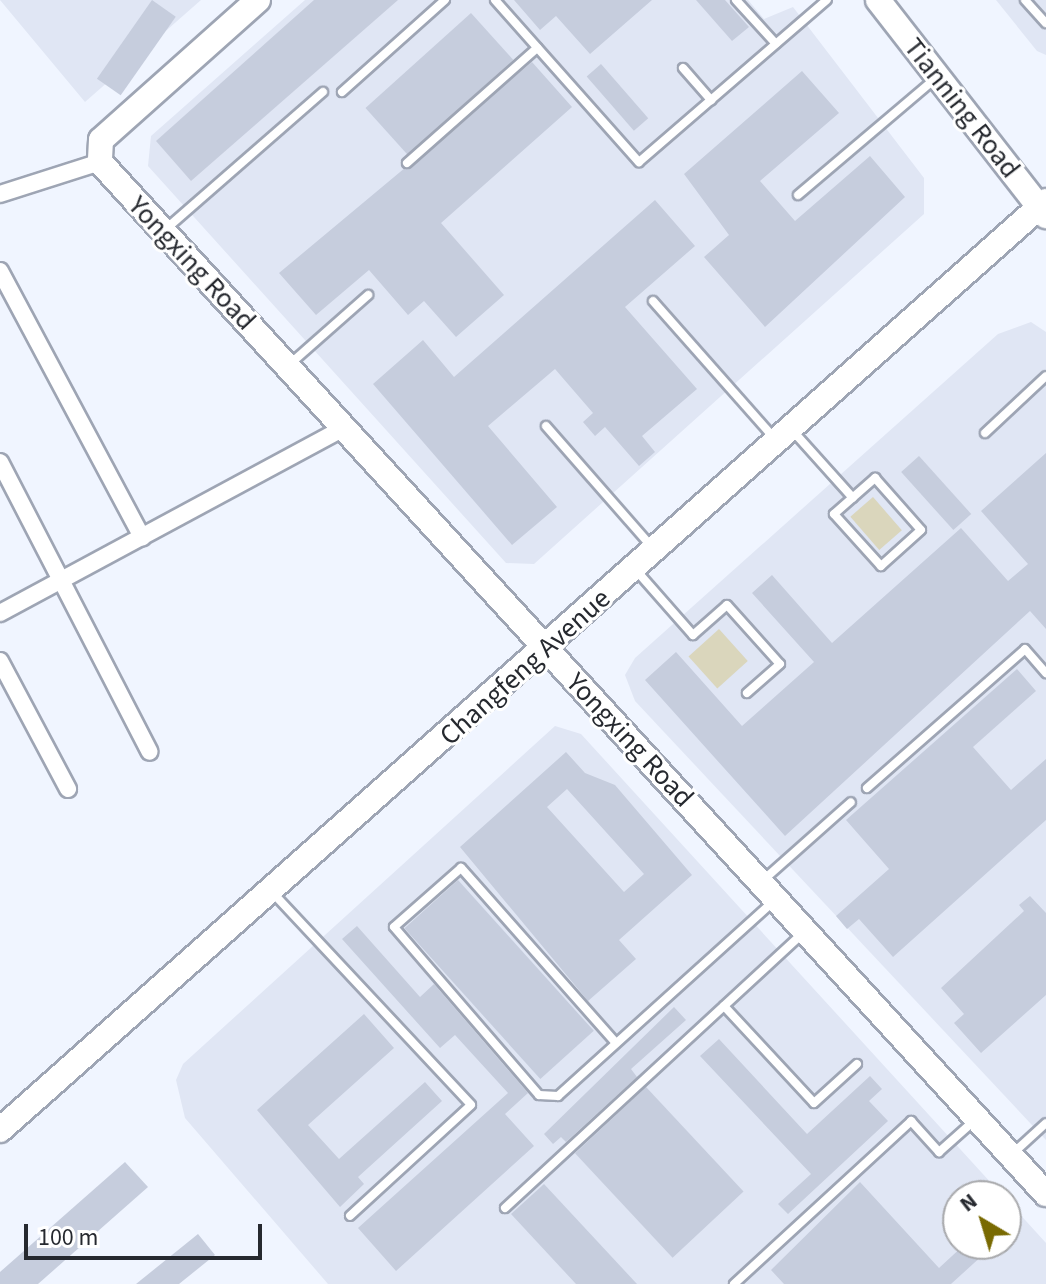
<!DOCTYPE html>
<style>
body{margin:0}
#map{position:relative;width:1046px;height:1284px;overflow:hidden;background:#f0f5ff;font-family:"Source Sans 3",sans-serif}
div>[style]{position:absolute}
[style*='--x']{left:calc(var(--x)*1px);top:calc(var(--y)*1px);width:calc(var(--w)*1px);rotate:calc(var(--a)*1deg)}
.built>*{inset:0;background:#e0e6f4}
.green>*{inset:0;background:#dad6bc;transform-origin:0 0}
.building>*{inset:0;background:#c6cddd;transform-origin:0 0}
.roads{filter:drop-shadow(2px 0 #9ea5b4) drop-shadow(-2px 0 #9ea5b4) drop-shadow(0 2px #9ea5b4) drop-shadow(0 -2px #9ea5b4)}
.lane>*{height:8px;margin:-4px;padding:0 4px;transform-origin:4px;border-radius:4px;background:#fff}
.street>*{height:16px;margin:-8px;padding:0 8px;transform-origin:8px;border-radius:8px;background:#fff}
.secondary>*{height:24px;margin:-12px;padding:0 12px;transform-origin:12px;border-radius:12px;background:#fff}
span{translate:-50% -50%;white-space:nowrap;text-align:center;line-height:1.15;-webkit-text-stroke:6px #fff;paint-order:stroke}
.street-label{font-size:28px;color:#26292f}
.north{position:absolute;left:942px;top:1180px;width:80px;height:80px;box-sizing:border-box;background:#fff;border:2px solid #a8a9ac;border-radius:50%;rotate:322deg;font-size:22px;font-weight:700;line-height:32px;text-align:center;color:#26292f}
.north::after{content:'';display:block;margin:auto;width:28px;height:36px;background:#796a02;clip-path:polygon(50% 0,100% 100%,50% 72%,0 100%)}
.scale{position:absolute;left:24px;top:1224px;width:238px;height:36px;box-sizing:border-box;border:4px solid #26292f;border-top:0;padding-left:10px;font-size:24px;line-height:28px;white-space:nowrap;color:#26292f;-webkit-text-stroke:6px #fff;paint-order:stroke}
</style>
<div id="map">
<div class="built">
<div style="clip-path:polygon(0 0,201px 0,85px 102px)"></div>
<div style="clip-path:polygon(305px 0,748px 0,764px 19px,793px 7px,924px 178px,924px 214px,534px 564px,506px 563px,148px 166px,151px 136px)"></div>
<div style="clip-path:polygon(996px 0,1046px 0,1046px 55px,1037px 51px)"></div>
<div style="clip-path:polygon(1031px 322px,1046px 332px,1046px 1140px,635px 701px,625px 675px,635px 658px,998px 334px)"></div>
<div style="clip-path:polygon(555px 726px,581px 734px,1003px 1196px,958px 1196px,958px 1244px,1006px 1244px,1006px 1199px,1046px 1243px,1046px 1284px,328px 1284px,185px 1118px,176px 1080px,183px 1064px)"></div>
</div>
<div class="green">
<div style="left:873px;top:497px;width:44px;height:30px;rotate:49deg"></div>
<div style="left:719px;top:629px;width:43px;height:41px;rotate:48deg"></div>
</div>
<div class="building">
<div style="left:152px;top:0;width:29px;height:96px;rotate:35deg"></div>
<div style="clip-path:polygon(314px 0,398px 0,191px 181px,156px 141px)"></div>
<div style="clip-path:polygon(514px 0,652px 0,590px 54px,556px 16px,540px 30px)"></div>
<div style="clip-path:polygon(696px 0,725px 0,749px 27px,732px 41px)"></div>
<div style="left:471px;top:13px;width:63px;height:142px;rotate:48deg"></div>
<div style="clip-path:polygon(532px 62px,572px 107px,441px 223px,504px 295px,456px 337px,424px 301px,408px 315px,369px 270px,316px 315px,279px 273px)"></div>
<div style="left:601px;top:64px;width:72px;height:19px;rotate:49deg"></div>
<div style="clip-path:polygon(802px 71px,839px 113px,760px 181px,795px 221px,870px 156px,905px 197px,765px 327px,704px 257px,729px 235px,684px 174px)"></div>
<div style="clip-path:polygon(655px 200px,695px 246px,625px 307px,697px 389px,642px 436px,655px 452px,639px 466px,605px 427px,595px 436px,583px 422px,593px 413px,555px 369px,488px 426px,557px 507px,512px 545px,373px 384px,423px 340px,454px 377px)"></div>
<div style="clip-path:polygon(1046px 453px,1046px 629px,1030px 611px,785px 836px,645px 680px,676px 652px,742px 726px,814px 662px,752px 593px,772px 575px,832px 643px,961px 528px,1008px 581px,1028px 564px,981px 511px)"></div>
<div style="left:919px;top:456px;width:78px;height:24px;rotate:48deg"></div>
<div style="clip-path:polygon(1017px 669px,1036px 691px,973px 747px,1011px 790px,1046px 759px,1046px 820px,893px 957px,859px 919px,847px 929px,836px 916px,889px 869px,846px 820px)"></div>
<div style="clip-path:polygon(evenodd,566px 752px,585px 773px,615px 785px,692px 875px,619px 940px,636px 959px,588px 1001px,460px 847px,566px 752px,567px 789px,644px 874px,624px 892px,547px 807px,567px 789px)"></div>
<div style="left:458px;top:880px;width:203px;height:72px;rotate:48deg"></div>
<div style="clip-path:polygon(1030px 896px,1046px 913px,1046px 995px,981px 1053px,954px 1023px,964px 1014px,941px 988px,1024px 911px,1019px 905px)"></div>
<div style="clip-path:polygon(357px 926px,420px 997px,434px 984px,528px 1093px,505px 1114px,534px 1146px,396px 1271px,358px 1228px,508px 1093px,455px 1035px,440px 1048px,342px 939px)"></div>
<div style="clip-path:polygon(674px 1007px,686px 1020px,631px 1069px,637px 1077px,566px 1142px,561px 1137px,553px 1144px,544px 1134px)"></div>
<div style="clip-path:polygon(364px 1014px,394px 1048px,308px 1125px,339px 1159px,425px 1082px,442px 1101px,358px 1177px,364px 1184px,340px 1207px,257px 1110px)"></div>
<div style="clip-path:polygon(719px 1039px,807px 1134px,870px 1076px,882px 1089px,869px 1101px,888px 1121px,788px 1214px,778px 1204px,811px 1174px,700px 1056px)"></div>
<div style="left:646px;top:1087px;width:143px;height:97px;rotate:47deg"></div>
<div style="clip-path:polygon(125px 1162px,148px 1187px,38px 1284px,0 1284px,0 1272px)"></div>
<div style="clip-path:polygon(860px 1182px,939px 1268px,965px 1244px,995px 1244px,951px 1284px,784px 1284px,771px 1270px)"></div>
<div style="clip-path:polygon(544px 1184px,637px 1284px,576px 1284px,511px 1214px)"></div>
<div style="clip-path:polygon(198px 1234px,215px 1255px,179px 1284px,136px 1284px)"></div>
</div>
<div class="roads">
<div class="lane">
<div style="--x:495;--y:0;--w:217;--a:48.4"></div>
<div style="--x:639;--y:162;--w:248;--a:-40.8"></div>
<div style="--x:736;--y:0;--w:59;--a:47.7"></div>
<div style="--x:1025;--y:0;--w:31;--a:48"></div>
<div style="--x:683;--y:68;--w:43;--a:48.8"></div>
<div style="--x:342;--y:92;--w:138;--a:-41.8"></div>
<div style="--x:407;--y:163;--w:174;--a:-41.5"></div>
<div style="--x:798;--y:195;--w:180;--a:-40.3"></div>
<div style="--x:167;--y:228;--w:207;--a:-41.1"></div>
<div style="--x:653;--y:301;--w:183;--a:48.5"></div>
<div style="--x:291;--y:363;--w:103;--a:-41.4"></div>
<div style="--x:546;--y:426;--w:159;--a:48.8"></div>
<div style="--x:792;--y:430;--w:91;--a:48.1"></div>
<div style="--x:985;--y:433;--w:83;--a:-43.1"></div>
<div style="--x:875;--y:478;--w:69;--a:48.5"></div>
<div style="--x:921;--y:530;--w:54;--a:138"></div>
<div style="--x:881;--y:566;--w:70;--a:-132.1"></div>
<div style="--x:834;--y:514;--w:55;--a:-41.3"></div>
<div style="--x:635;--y:569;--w:88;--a:48.7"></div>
<div style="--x:693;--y:635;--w:45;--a:-41.4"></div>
<div style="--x:727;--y:605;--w:79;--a:48.1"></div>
<div style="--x:780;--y:664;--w:44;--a:138.7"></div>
<div style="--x:867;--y:788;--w:210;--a:-41.3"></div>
<div style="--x:1025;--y:649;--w:32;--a:49"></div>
<div style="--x:761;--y:882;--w:120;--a:-41.6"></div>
<div style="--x:272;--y:892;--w:291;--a:46.9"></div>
<div style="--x:471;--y:1105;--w:164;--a:137.5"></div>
<div style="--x:724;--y:1006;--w:132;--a:47.1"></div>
<div style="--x:814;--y:1103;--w:58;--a:-42.2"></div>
<div style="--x:616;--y:1043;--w:234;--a:-131.5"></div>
<div style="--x:461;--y:868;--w:89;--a:138.6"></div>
<div style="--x:394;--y:927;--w:222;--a:49.2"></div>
<div style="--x:539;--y:1095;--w:19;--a:3"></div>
<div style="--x:558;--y:1096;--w:292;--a:-42.1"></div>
<div style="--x:1011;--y:1155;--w:47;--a:-42.4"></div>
<div style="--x:505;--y:1208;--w:407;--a:-42.7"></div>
<div style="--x:734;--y:1284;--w:241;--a:-42.6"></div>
<div style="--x:911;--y:1121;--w:42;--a:47.9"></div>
<div style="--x:939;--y:1152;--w:50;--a:-41.7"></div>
</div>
<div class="street">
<div style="--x:0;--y:194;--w:105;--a:-17.7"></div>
<div style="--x:0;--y:271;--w:302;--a:61.9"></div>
<div style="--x:0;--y:462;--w:326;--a:62.7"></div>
<div style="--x:0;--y:613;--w:391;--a:-28.3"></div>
<div style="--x:0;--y:661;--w:145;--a:62"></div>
</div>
<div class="secondary">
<div style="--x:258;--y:0;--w:210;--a:138.3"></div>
<div style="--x:101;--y:140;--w:22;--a:93"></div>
<div style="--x:100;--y:162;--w:1400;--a:47.49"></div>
<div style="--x:878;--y:0;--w:274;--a:52.1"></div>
<div style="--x:0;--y:1130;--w:1399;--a:-41.61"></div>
</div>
</div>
<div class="street-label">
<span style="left:962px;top:108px;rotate:52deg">Tianning Road</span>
<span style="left:192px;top:263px;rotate:47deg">Yongxing Road</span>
<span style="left:525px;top:667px;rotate:-42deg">Changfeng Avenue</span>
<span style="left:630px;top:740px;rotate:47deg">Yongxing Road</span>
</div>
<div class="north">N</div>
<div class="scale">100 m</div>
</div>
